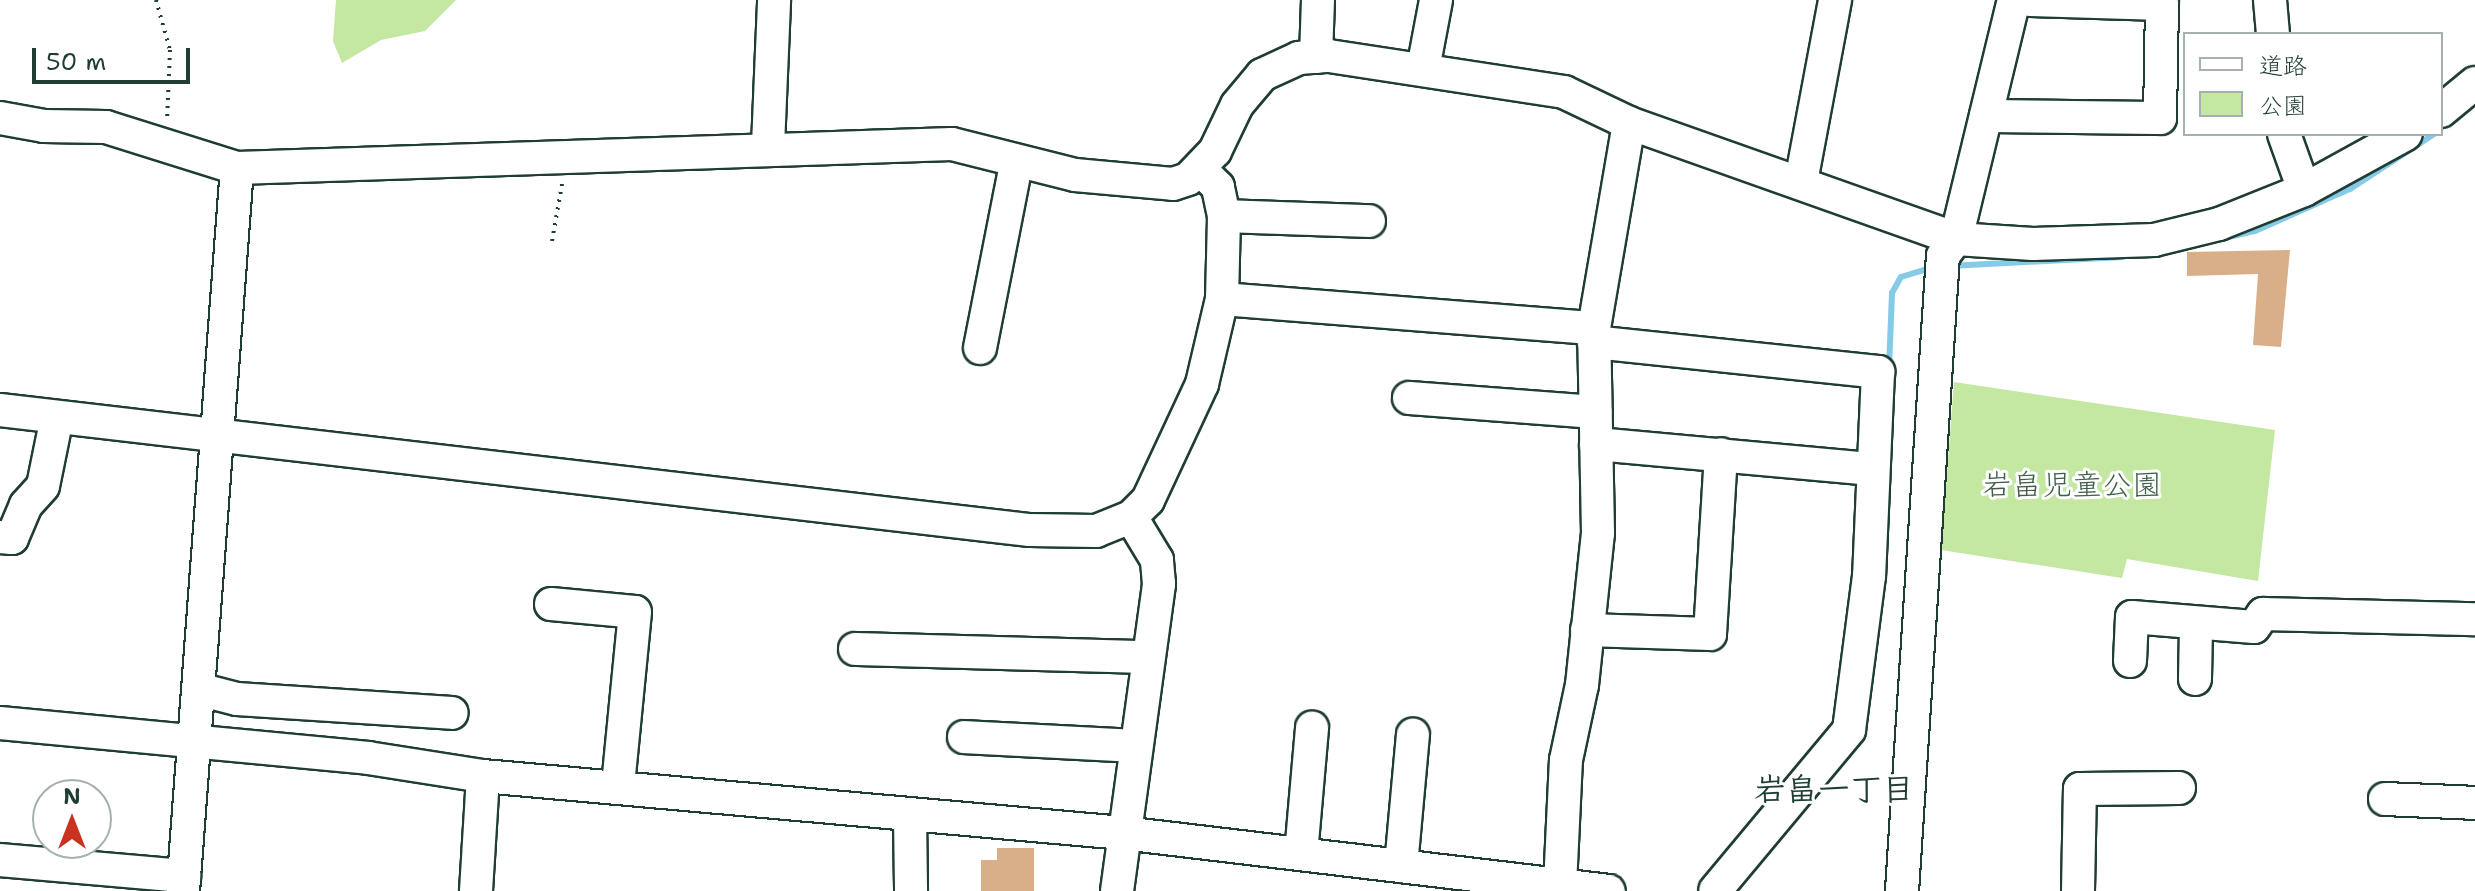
<!DOCTYPE html>
<meta charset="utf-8">
<style>
body{margin:0}
#map{position:relative;width:2475px;height:891px;overflow:hidden;background:#fff;font-family:"Shantell Sans","Klee One",sans-serif}
div>[style]{position:absolute}
[style*='--x']{left:calc(var(--x)*1px);top:calc(var(--y)*1px);width:calc(var(--w)*1px);rotate:calc(var(--a)*1deg)}
.green>*{inset:0;background:#c4e7a1}
.stream>*{height:6px;margin:-3px;padding:0 3px;transform-origin:3px;border-radius:3px;background:#85cae6}
.building>*{inset:0;background:#d9af8a}
.path>*{height:4px;margin-top:-2px;transform-origin:0;background:repeating-linear-gradient(90deg,#1f3d34 0 2px,transparent 0 8px)}
.roads{filter:drop-shadow(2px 0 #1f3d34) drop-shadow(-2px 0 #1f3d34) drop-shadow(0 2px #1f3d34) drop-shadow(0 -2px #1f3d34)}
.minor>*{height:32px;margin:-16px;padding:0 16px;transform-origin:16px;border-radius:16px;background:#fff}
span{translate:-50% -50%;white-space:nowrap;text-align:center;line-height:1.15;-webkit-text-stroke:6px #fff;paint-order:stroke}
.park-label{font-size:30px;color:#405f4a}
.neighbourhood-label{font-size:32px;color:#1f3d34;font-weight:700}
.legend{position:absolute;left:2183px;top:32px;width:260px;height:104px;box-sizing:border-box;background:#fff;border:2px solid #a5b1ae;margin:0;padding:10px 14px;list-style:none;font-size:24px;color:#1f3d34}
.legend li{display:flex;align-items:center;gap:16px;height:40px}
.legend b{width:40px;border:2px solid #a5b1ae}
.north{position:absolute;left:32px;top:779px;width:80px;height:80px;box-sizing:border-box;background:#fff;border:2px solid #a5b1ae;border-radius:50%;rotate:0deg;font-size:22px;font-weight:700;line-height:32px;text-align:center;color:#1f3d34}
.north::after{content:'';display:block;margin:auto;width:28px;height:36px;background:#c8321e;clip-path:polygon(50% 0,100% 100%,50% 72%,0 100%)}
.scale{position:absolute;left:32px;top:48px;width:158px;height:36px;box-sizing:border-box;border:4px solid #1f3d34;border-top:0;padding-left:10px;font-size:24px;line-height:28px;white-space:nowrap;color:#1f3d34;-webkit-text-stroke:6px #fff;paint-order:stroke}
</style>
<div id="map">
<div class="green">
<div style="clip-path:polygon(336px 0,456px 0,425px 31px,381px 40px,342px 63px,333px 41px)"></div>
<div style="clip-path:polygon(1954px 382px,2275px 430px,2258px 581px,2127px 559px,2122px 578px,1941px 550px)"></div>
</div>
<div class="stream">
<div style="--x:2220;--y:239;--w:36;--a:-13"></div>
<div style="--x:2255;--y:231;--w:104;--a:-23.9"></div>
<div style="--x:2350;--y:189;--w:100;--a:-33.2"></div>
<div style="--x:1950;--y:266;--w:173;--a:-3"></div>
<div style="--x:1889;--y:368;--w:75;--a:-87.7"></div>
<div style="--x:1892;--y:293;--w:18;--a:-61"></div>
<div style="--x:1901;--y:277;--w:31;--a:-17"></div>
</div>
<div class="building">
<div style="clip-path:polygon(2290px 250px,2281px 347px,2253px 345px,2258px 274px,2187px 276px,2187px 252px)"></div>
<div style="clip-path:polygon(997px 848px,1034px 848px,1034px 891px,981px 891px,981px 860px,997px 860px)"></div>
</div>
<div class="path">
<div style="--x:156;--y:0;--w:52;--a:74.4"></div>
<div style="--x:170;--y:50;--w:71;--a:92.4"></div>
<div style="--x:552;--y:241;--w:58;--a:-80"></div>
</div>
<div class="roads">
<div class="minor">
<div style="--x:2270;--y:0;--w:34;--a:85"></div>
<div style="--x:1316;--y:57;--w:57;--a:-88"></div>
<div style="--x:1423;--y:69;--w:70;--a:-79.3"></div>
<div style="--x:2441;--y:111;--w:44;--a:-39.5"></div>
<div style="--x:1986;--y:116;--w:174;--a:0.7"></div>
<div style="--x:2160;--y:118;--w:114;--a:-89"></div>
<div style="--x:2162;--y:4;--w:132;--a:-178.3"></div>
<div style="--x:0;--y:118;--w:45;--a:10.3"></div>
<div style="--x:44;--y:126;--w:62;--a:0.9"></div>
<div style="--x:106;--y:127;--w:137;--a:17.4"></div>
<div style="--x:237;--y:168;--w:715;--a:-1.92"></div>
<div style="--x:952;--y:144;--w:127;--a:14.1"></div>
<div style="--x:1075;--y:175;--w:98;--a:5.2"></div>
<div style="--x:1173;--y:184;--w:16;--a:-18"></div>
<div style="--x:1188;--y:179;--w:39;--a:-46"></div>
<div style="--x:1215;--y:151;--w:51;--a:-64.4"></div>
<div style="--x:1237;--y:105;--w:39;--a:-50"></div>
<div style="--x:1262;--y:75;--w:41;--a:-24.7"></div>
<div style="--x:1299;--y:58;--w:30;--a:-4"></div>
<div style="--x:1329;--y:56;--w:238;--a:8.7"></div>
<div style="--x:1564;--y:92;--w:72;--a:25.5"></div>
<div style="--x:1629;--y:123;--w:347;--a:19.5"></div>
<div style="--x:1956;--y:239;--w:77;--a:3.7"></div>
<div style="--x:2033;--y:244;--w:121;--a:-1.9"></div>
<div style="--x:2154;--y:240;--w:67;--a:-13.8"></div>
<div style="--x:2219;--y:224;--w:92;--a:-21.8"></div>
<div style="--x:2304;--y:190;--w:116;--a:-28.8"></div>
<div style="--x:2284;--y:134;--w:59;--a:70.3"></div>
<div style="--x:768;--y:146;--w:146;--a:-87.6"></div>
<div style="--x:1801;--y:182;--w:185;--a:-79.4"></div>
<div style="--x:1224;--y:216;--w:145;--a:2"></div>
<div style="--x:1222;--y:299;--w:373;--a:4.5"></div>
<div style="--x:1594;--y:342;--w:286;--a:6"></div>
<div style="--x:1878;--y:372;--w:204;--a:92.5"></div>
<div style="--x:1869;--y:576;--w:155;--a:97.4"></div>
<div style="--x:1849;--y:730;--w:209;--a:129.8"></div>
<div style="--x:980;--y:348;--w:187;--a:-78.9"></div>
<div style="--x:1409;--y:398;--w:187;--a:4.3"></div>
<div style="--x:0;--y:410;--w:1037;--a:6.65"></div>
<div style="--x:1030;--y:530;--w:66;--a:0.9"></div>
<div style="--x:1096;--y:531;--w:38;--a:-22"></div>
<div style="--x:1131;--y:517;--w:24;--a:-45"></div>
<div style="--x:1148;--y:500;--w:128;--a:-65"></div>
<div style="--x:1202;--y:384;--w:87;--a:-76.8"></div>
<div style="--x:1222;--y:299;--w:83;--a:-88.6"></div>
<div style="--x:1224;--y:216;--w:30;--a:-102"></div>
<div style="--x:1218;--y:187;--w:25;--a:-135"></div>
<div style="--x:1596;--y:444;--w:278;--a:5.2"></div>
<div style="--x:0;--y:537;--w:12;--a:5"></div>
<div style="--x:12;--y:538;--w:36;--a:-67"></div>
<div style="--x:26;--y:505;--w:25;--a:-48"></div>
<div style="--x:43;--y:486;--w:70;--a:-78.5"></div>
<div style="--x:551;--y:604;--w:84;--a:5.4"></div>
<div style="--x:635;--y:612;--w:174;--a:95.6"></div>
<div style="--x:1587;--y:630;--w:123;--a:1.9"></div>
<div style="--x:1710;--y:634;--w:180;--a:-86.5"></div>
<div style="--x:855;--y:649;--w:293;--a:1.6"></div>
<div style="--x:2130;--y:661;--w:44;--a:-87.4"></div>
<div style="--x:2132;--y:617;--w:122;--a:4.7"></div>
<div style="--x:2254;--y:627;--w:16;--a:-55"></div>
<div style="--x:2263;--y:614;--w:212;--a:1.4"></div>
<div style="--x:2195;--y:679;--w:54;--a:-88.9"></div>
<div style="--x:198;--y:689;--w:40;--a:14.4"></div>
<div style="--x:237;--y:699;--w:215;--a:3.7"></div>
<div style="--x:0;--y:723;--w:370;--a:5.4"></div>
<div style="--x:368;--y:758;--w:116;--a:8.9"></div>
<div style="--x:483;--y:776;--w:643;--a:5.09"></div>
<div style="--x:1123;--y:833;--w:489;--a:6.8"></div>
<div style="--x:964;--y:737;--w:171;--a:3"></div>
<div style="--x:2385;--y:799;--w:90;--a:2.5"></div>
<div style="--x:910;--y:816;--w:75;--a:89.2"></div>
<div style="--x:1301;--y:854;--w:127;--a:-85"></div>
<div style="--x:0;--y:860;--w:185;--a:5"></div>
<div style="--x:1401;--y:866;--w:132;--a:-84.8"></div>
<div style="--x:1560;--y:886;--w:126;--a:-87.3"></div>
<div style="--x:1566;--y:760;--w:77;--a:-78"></div>
<div style="--x:1582;--y:685;--w:153;--a:-84"></div>
<div style="--x:1598;--y:533;--w:205;--a:-91.1"></div>
<div style="--x:1594;--y:328;--w:208;--a:-80.3"></div>
<div style="--x:183;--y:891;--w:725;--a:-85.73"></div>
<div style="--x:476;--y:891;--w:115;--a:-86.5"></div>
<div style="--x:1117;--y:891;--w:310;--a:-82.2"></div>
<div style="--x:1159;--y:584;--w:24;--a:-95"></div>
<div style="--x:1157;--y:560;--w:50;--a:-121.2"></div>
<div style="--x:1902;--y:891;--w:636;--a:-86.31"></div>
<div style="--x:1943;--y:256;--w:21;--a:-53"></div>
<div style="--x:1956;--y:239;--w:246;--a:-76.4"></div>
<div style="--x:2078;--y:891;--w:102;--a:-88.9"></div>
<div style="--x:2080;--y:789;--w:99;--a:-0.6"></div>
</div>
</div>
<div class="park-label">
<span style="left:2072px;top:485px">岩畠児童公園</span>
</div>
<div class="neighbourhood-label">
<span style="left:1834px;top:789px">岩畠一丁目</span>
</div>
<ul class="legend">
<li><b style="height:10px;background:#fff"></b>道路</li>
<li><b style="height:22px;background:#c4e7a1"></b>公園</li>
</ul>
<div class="north">N</div>
<div class="scale">50 m</div>
</div>
